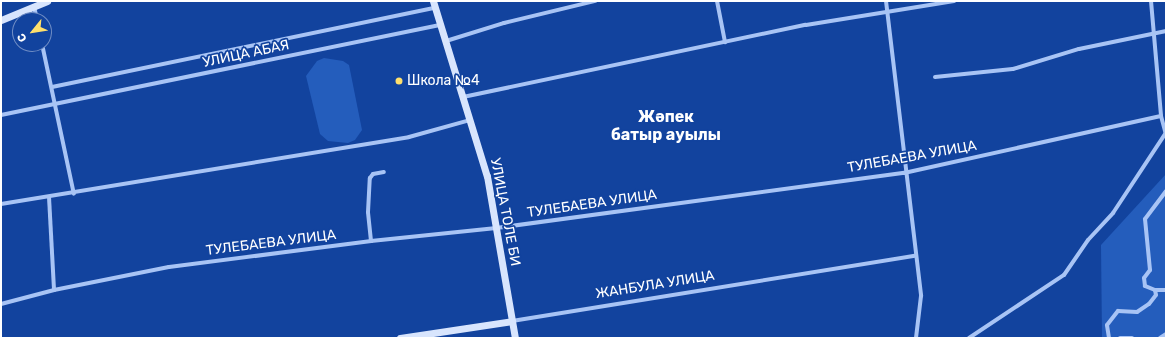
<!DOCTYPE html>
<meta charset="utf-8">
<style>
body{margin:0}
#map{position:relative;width:1167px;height:339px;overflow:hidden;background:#12439e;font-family:Rubik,sans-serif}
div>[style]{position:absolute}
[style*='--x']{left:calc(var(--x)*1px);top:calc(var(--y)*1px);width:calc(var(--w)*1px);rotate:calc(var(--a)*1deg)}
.green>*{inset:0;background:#245dbc}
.street>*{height:4px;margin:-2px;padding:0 2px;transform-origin:2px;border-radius:2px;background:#a8c4f5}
.secondary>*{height:7px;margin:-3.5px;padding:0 3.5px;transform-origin:3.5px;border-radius:3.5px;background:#d8e5fd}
.dots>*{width:11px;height:11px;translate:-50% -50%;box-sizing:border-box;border:2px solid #12439e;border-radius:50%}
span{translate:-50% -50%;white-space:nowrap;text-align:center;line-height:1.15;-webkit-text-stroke:3.5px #12439e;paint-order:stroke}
.street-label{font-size:14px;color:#fff}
.poi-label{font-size:14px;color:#fff}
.left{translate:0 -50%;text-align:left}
.quarter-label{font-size:16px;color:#fff;font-weight:700}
.frame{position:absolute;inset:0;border:2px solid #fff;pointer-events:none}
.north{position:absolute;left:12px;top:12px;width:40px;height:40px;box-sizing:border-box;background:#12439e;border:1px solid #718ec5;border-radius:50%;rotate:240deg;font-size:11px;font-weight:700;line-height:16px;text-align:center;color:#fff}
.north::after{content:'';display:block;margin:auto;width:14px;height:18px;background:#ffe06c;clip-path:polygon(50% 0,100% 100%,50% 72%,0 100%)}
</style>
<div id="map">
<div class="green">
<div style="clip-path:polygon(324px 58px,343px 61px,349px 65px,362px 130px,355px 140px,348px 143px,328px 141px,320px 134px,306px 76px,317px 61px)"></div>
<div style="clip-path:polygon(1166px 174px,1166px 338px,1102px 338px,1101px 245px)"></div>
</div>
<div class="street">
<div style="--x:717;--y:1;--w:42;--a:79"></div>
<div style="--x:886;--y:1;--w:297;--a:83.2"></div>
<div style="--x:921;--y:296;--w:42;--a:96.8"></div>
<div style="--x:1151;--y:1;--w:115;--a:85"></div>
<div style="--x:1161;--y:116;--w:20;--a:75"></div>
<div style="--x:34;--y:6;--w:14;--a:78"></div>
<div style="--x:446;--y:41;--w:61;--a:-17.2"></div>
<div style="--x:504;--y:23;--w:94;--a:-13.6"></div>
<div style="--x:42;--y:44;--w:153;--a:78"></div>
<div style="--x:935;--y:77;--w:78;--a:-5.9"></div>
<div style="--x:1013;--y:69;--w:69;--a:-16.9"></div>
<div style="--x:1079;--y:49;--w:89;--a:-11.7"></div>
<div style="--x:52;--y:87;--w:391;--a:-11.7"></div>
<div style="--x:463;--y:97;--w:350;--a:-11.9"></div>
<div style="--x:806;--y:25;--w:150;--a:-9.2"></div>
<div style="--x:1;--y:115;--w:448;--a:-11.6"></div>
<div style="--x:49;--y:197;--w:93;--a:86.9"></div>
<div style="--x:1;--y:204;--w:413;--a:-9.3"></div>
<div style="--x:409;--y:137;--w:63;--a:-15.6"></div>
<div style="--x:371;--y:241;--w:29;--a:-96"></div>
<div style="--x:368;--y:212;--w:34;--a:-87"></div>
<div style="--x:370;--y:178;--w:5;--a:-53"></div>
<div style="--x:373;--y:174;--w:11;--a:-10"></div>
<div style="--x:1155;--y:290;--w:11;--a:-158"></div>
<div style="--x:1145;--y:286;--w:8;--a:-97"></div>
<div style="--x:1144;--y:278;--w:10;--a:-53"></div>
<div style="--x:1150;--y:270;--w:51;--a:-95.6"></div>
<div style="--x:1145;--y:219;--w:35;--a:-53"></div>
<div style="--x:1;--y:304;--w:55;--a:-14.8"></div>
<div style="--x:54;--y:290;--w:117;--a:-11.3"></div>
<div style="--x:169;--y:267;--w:204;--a:-7.3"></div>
<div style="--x:371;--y:241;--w:126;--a:-5.9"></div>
<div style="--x:496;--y:228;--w:412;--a:-7.7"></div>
<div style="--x:904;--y:173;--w:263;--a:-12.5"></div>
<div style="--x:512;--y:321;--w:408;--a:-9.2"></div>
<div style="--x:969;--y:338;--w:114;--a:-33.6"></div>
<div style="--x:1064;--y:275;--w:42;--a:-55.6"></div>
<div style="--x:1088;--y:240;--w:37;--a:-47"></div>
<div style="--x:1113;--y:213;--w:95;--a:-56.6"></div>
<div style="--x:1109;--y:338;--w:13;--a:-99"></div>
<div style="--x:1107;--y:325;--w:18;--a:-52"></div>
<div style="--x:1118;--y:311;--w:19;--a:3"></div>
<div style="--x:1137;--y:312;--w:14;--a:-34"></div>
<div style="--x:1149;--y:304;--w:11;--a:-52"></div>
<div style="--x:1156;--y:295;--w:5;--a:-101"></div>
<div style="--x:1155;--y:290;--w:11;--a:0"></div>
<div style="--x:1120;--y:338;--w:12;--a:0"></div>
<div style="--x:1160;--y:338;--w:7;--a:-34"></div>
</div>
<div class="secondary">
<div style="--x:433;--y:1;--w:183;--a:72.9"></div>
<div style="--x:487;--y:176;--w:164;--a:80.2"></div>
<div style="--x:1;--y:20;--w:50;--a:-22.4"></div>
<div style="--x:400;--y:338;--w:113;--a:-8.6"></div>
</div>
<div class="dots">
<div style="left:399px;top:81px;background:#ffe06c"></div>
</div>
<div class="street-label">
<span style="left:246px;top:54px;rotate:-12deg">УЛИЦА АБАЯ</span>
<span style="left:912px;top:157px;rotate:-10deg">ТУЛЕБАЕВА УЛИЦА</span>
<span style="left:592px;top:204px;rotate:-8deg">ТУЛЕБАЕВА УЛИЦА</span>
<span style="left:505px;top:212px;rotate:79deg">УЛИЦА ТОЛЕ БИ</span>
<span style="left:271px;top:243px;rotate:-7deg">ТУЛЕБАЕВА УЛИЦА</span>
<span style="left:655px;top:285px;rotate:-9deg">ЖАНБУЛА УЛИЦА</span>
</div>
<div class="poi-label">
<span class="left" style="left:407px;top:81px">Школа №4</span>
</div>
<div class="quarter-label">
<span style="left:666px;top:126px">Жәпек<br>батыр ауылы</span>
</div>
<div class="frame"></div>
<div class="north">С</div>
</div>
